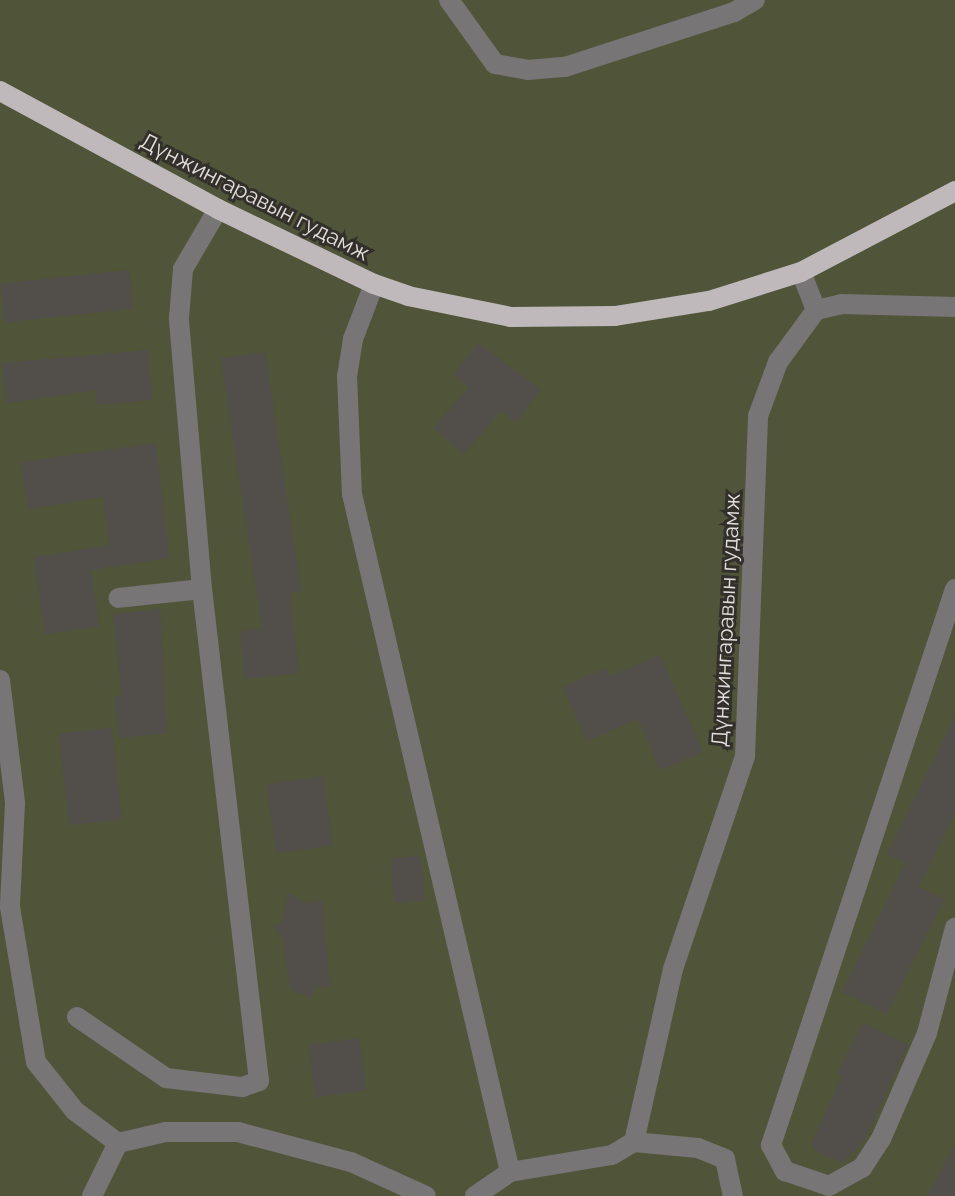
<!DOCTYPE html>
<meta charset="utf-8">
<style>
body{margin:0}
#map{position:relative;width:955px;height:1196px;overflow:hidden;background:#332f2b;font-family:Raleway,sans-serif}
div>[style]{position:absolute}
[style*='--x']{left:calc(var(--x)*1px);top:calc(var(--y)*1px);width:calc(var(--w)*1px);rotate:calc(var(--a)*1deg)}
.green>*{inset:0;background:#50553a;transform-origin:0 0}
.building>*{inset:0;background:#524e49;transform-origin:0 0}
.minor>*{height:20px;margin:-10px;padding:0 10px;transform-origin:10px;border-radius:10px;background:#787576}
.major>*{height:20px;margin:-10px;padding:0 10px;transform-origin:10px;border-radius:10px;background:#bfb9bb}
span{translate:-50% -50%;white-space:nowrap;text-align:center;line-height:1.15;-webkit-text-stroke:6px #332f2b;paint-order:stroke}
.street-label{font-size:22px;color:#e1dfdc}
</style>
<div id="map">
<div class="green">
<div style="left:0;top:0;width:955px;height:1196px"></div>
</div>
<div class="building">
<div style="left:129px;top:270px;width:39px;height:129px;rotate:84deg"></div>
<div style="clip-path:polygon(478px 343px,541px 390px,516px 422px,501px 411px,464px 454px,433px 428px,469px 387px,453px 375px)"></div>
<div style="clip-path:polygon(148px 350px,152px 400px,97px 405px,95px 390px,7px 403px,2px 363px)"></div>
<div style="clip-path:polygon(265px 352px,301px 591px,290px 593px,299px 673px,245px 679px,240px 631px,262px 628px,221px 358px)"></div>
<div style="clip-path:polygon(156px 443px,169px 558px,91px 570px,99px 626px,45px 634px,34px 557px,110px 545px,103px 497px,28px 509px,21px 462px)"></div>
<div style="clip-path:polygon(160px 609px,167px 733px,119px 738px,114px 696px,122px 695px,113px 614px)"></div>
<div style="clip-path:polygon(660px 655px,703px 752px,660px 770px,638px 719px,587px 741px,563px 687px,606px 668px,610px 676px)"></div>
<div style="clip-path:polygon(955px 716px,955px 813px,919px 887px,944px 899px,887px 1014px,842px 992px,905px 863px,887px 854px)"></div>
<div style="left:112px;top:728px;width:92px;height:53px;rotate:84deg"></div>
<div style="left:323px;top:776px;width:70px;height:57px;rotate:82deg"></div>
<div style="left:421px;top:856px;width:45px;height:30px;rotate:86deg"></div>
<div style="clip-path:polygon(288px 893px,307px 903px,322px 901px,330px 987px,315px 988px,311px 998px,290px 990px,283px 939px,274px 927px,283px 921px)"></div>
<div style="clip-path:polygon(863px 1023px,908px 1045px,865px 1140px,843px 1163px,814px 1150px,812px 1142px,842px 1076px,837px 1073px)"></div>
<div style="left:359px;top:1038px;width:53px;height:51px;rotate:82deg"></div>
<div style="clip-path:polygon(955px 1144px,955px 1196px,927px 1196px)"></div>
</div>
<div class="minor">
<div style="--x:449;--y:0;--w:79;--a:54.3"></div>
<div style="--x:495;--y:64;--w:34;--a:10"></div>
<div style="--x:528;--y:70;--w:37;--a:-5"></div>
<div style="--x:565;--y:67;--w:178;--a:-18"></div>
<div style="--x:734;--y:12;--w:24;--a:-30"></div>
<div style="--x:801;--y:272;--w:41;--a:68.5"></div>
<div style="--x:374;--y:284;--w:59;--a:110.9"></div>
<div style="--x:353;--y:339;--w:37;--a:99"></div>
<div style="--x:347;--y:376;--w:118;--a:87.6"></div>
<div style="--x:352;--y:494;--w:696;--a:76.88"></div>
<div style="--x:202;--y:589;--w:272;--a:-94.9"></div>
<div style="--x:179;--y:318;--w:49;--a:-85.3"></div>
<div style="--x:183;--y:269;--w:69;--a:-59.7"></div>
<div style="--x:955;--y:589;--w:586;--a:108.31"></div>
<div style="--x:771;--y:1145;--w:30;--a:62"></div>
<div style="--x:785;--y:1171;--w:46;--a:18.8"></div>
<div style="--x:829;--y:1186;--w:38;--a:-29"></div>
<div style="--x:862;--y:1168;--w:35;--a:-57"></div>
<div style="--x:881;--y:1139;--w:116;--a:-66.5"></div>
<div style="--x:927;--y:1033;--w:109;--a:-75.1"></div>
<div style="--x:0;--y:680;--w:124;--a:83"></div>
<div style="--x:15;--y:803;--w:104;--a:92.8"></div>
<div style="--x:10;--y:907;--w:157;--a:80.5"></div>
<div style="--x:36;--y:1062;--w:63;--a:51.5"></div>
<div style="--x:75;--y:1111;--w:54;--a:36.7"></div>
<div style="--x:118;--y:1143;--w:49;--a:-12.9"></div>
<div style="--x:166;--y:1132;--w:72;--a:0"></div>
<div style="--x:238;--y:1132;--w:117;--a:14.9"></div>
<div style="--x:351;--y:1162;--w:82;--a:24.4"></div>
<div style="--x:77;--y:1017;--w:108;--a:34.4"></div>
<div style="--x:166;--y:1078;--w:77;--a:6.8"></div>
<div style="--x:242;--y:1087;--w:18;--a:-19"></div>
<div style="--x:259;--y:1081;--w:495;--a:-96.6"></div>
<div style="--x:202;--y:589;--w:84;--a:173.9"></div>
<div style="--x:634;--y:1142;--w:64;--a:5.4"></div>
<div style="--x:698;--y:1148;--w:29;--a:22"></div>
<div style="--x:725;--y:1159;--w:38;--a:78"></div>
<div style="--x:92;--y:1196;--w:59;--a:-63.9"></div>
<div style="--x:475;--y:1196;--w:42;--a:-34.4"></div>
<div style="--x:510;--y:1172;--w:103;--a:-9.5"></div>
<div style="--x:612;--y:1155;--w:26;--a:-31"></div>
<div style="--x:634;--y:1142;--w:177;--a:-77.3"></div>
<div style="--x:673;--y:969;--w:225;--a:-71.3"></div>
<div style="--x:745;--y:756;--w:340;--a:-87.8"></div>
<div style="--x:758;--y:416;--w:58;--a:-69.7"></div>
<div style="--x:778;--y:362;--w:64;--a:-53.8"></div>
<div style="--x:816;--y:310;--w:26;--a:-13"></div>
<div style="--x:841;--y:304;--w:114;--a:1.5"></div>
</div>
<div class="major">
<div style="--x:0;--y:91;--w:248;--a:28.4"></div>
<div style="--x:218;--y:209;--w:173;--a:25.7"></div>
<div style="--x:374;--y:284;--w:36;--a:19"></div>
<div style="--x:408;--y:296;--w:105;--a:11.5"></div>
<div style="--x:511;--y:317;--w:104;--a:-0.6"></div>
<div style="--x:615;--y:316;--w:95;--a:-9.1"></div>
<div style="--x:709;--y:301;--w:96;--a:-17.5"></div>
<div style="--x:801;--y:272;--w:174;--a:-27.7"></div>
</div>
<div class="street-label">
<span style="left:255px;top:197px;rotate:27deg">Дүнжингаравын гудамж</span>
<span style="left:726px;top:620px;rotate:-87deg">Дүнжингаравын гудамж</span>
</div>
</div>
